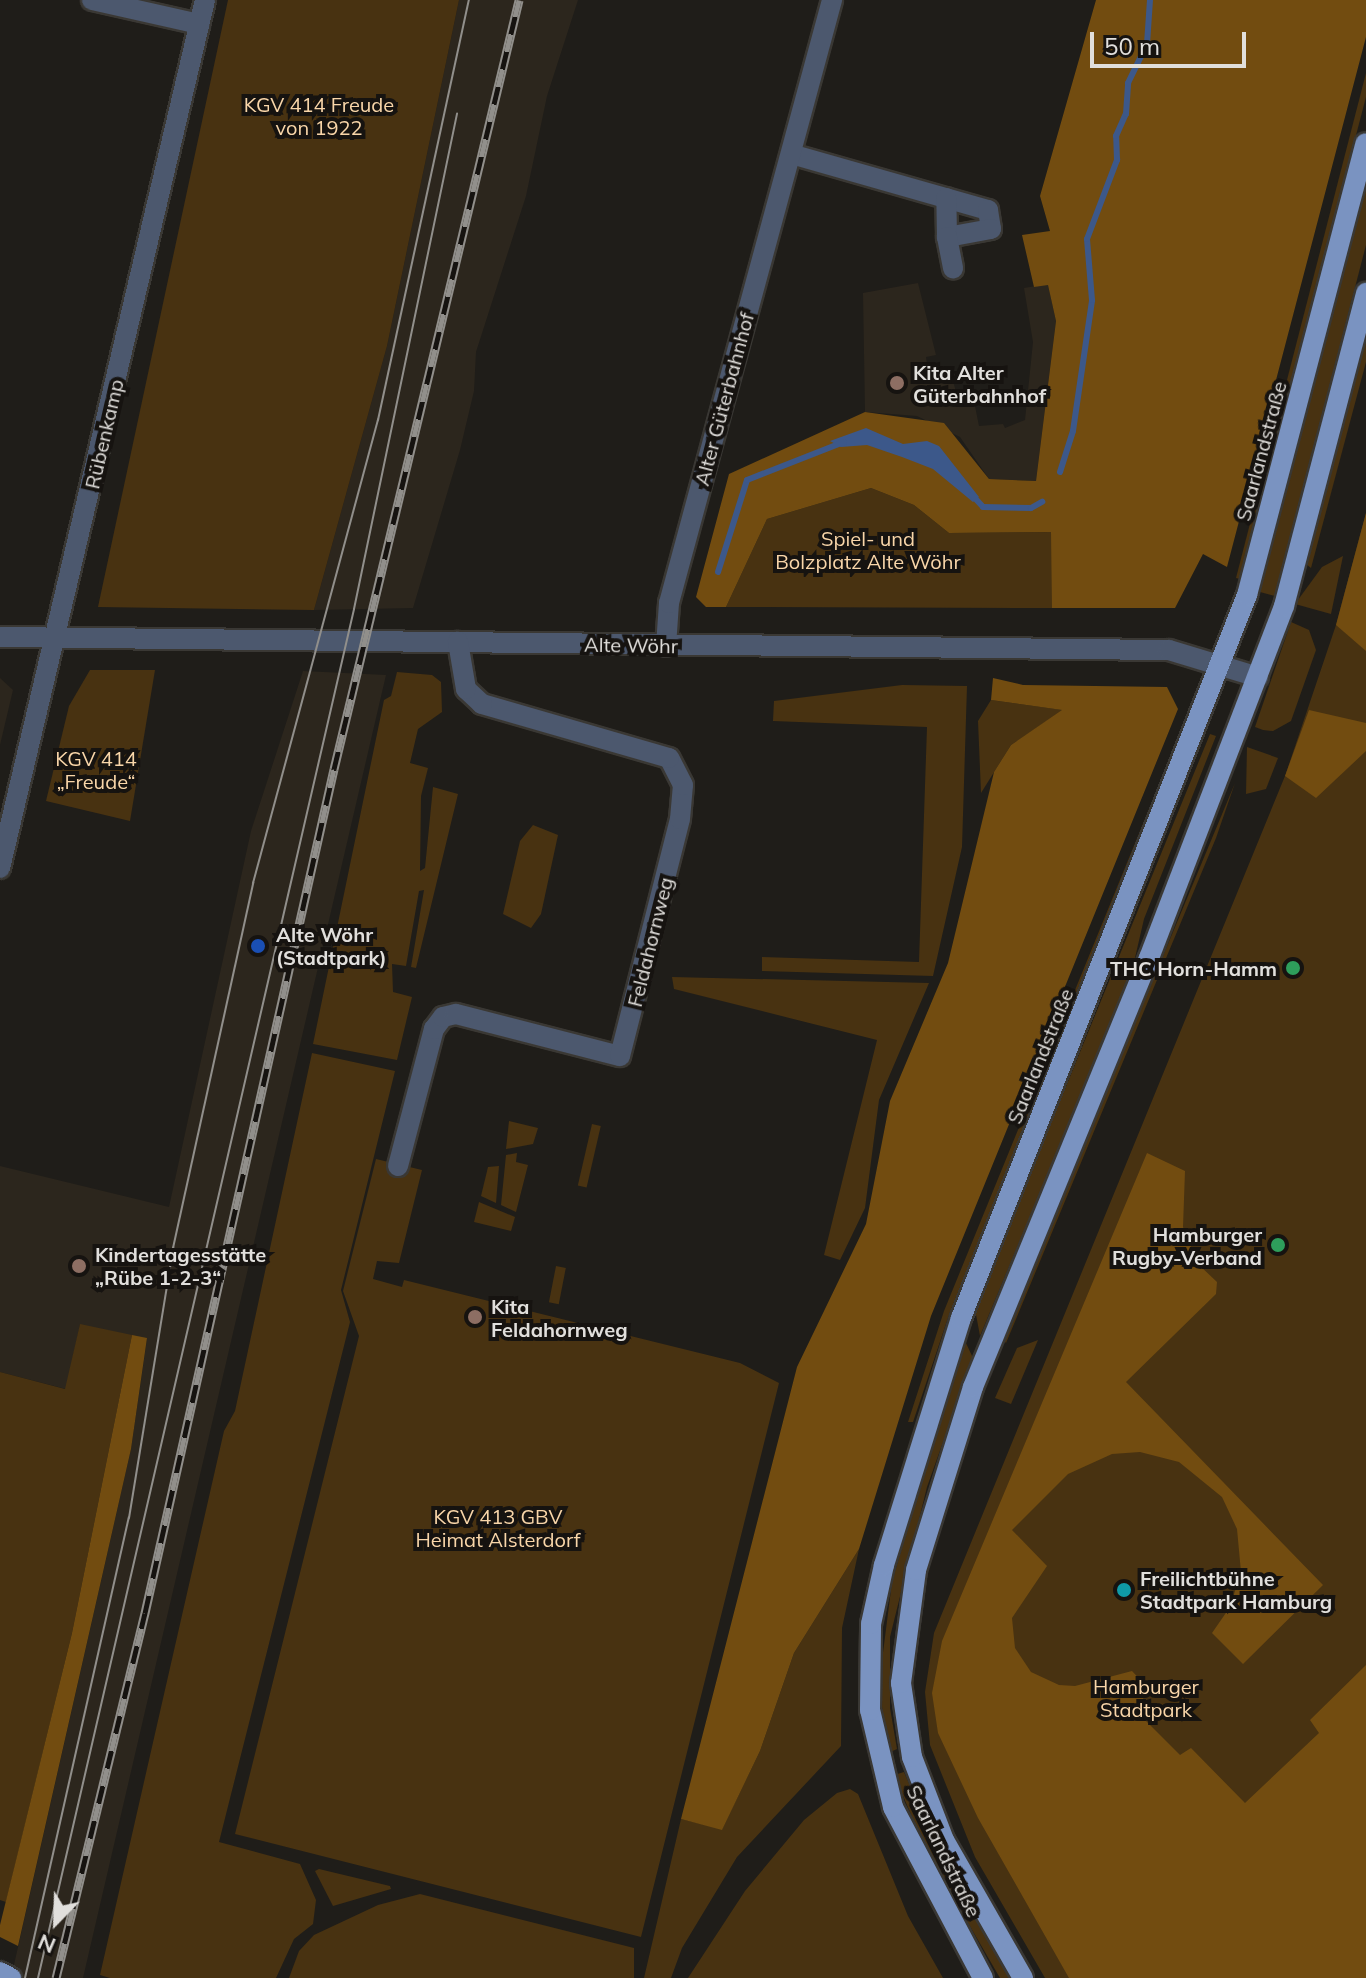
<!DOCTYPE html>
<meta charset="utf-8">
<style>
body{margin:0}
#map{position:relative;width:1366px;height:1978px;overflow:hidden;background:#1f1d19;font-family:Mulish,sans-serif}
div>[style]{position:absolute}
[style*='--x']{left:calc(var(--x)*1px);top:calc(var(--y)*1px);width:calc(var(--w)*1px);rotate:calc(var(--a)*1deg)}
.built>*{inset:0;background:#2c261d}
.green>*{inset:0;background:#483211;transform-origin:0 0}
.forest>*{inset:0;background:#724c10}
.water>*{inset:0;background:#3c588a}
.stream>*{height:6px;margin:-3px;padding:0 3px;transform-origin:3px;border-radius:3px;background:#3c588a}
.roads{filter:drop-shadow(2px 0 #3a3834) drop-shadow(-2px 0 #3a3834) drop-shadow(0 2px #3a3834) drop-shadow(0 -2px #3a3834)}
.minor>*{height:20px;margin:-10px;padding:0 10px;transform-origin:10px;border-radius:10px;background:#4c586e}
.major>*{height:20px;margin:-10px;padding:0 10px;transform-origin:10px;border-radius:10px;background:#7a93c1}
.tram>*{height:2px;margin:-1px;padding:0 1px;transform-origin:1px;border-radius:1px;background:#918f8b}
.rail>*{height:9px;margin-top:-4.5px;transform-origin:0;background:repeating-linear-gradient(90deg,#161310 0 18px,#918f8b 0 36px);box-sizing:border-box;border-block:2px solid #918f8b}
.dots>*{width:22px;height:22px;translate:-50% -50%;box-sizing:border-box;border:4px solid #161310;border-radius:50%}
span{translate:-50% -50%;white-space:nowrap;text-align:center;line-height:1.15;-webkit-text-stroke:8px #161310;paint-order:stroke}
.park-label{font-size:20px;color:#f9d6a9}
.poi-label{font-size:20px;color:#e1dfdc;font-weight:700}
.left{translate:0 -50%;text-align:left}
.right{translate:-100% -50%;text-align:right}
.street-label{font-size:20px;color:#e1dfdc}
.north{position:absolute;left:16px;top:1882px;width:80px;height:80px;-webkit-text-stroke:6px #161310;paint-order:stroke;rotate:203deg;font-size:22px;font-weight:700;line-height:32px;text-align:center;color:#e1dfdc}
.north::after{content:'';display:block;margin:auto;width:28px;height:36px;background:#e1dfdc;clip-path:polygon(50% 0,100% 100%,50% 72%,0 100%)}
.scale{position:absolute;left:1090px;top:32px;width:156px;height:36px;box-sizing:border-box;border:4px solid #e1dfdc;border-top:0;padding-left:10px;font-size:24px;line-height:28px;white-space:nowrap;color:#e1dfdc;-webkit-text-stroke:6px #161310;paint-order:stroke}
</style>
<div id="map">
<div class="built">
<div style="clip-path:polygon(459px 0,578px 0,547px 96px,526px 196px,476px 352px,474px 391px,460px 450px,413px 608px,314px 610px,387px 346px)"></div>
<div style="clip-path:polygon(918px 283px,936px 355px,926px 357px,930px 385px,953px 381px,958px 399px,973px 396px,979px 426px,1003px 424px,1005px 428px,1025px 420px,1033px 342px,1024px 288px,1048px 284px,1056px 321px,1036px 481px,989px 479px,960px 437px,917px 416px,865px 412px,863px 293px)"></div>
<div style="clip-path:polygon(303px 671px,386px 675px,83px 1978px,11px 1978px,131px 1449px,147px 1339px,80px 1325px,66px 1389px,0 1372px,0 1166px,169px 1207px,251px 831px)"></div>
<div style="clip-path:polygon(0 678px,13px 690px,0 745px)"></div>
</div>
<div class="green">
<div style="clip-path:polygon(228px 0,459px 0,387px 346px,314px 610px,98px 607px)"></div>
<div style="clip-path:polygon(1366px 73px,1366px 97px,1240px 579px,1236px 578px)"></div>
<div style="clip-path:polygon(1366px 187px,1366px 245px,1275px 596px,1260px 592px)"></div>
<div style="clip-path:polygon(1366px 335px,1366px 362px,1311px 568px,1306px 564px)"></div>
<div style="clip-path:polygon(871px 488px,914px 505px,949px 533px,1052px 532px,1052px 608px,726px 607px,767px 519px)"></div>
<div style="clip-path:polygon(1366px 513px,1366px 1978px,1045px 1978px,975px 1857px,930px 1745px,925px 1692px,934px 1633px,1285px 776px,1336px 625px)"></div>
<div style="clip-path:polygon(1343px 556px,1331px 614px,1295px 604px,1322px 567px)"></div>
<div style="clip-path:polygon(1291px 622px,1309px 630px,1316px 650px,1291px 721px,1273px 731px,1263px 730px,1255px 727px)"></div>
<div style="clip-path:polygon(90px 670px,155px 670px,130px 821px,46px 801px,69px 706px)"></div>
<div style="clip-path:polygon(397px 672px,432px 675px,441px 682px,442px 712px,418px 729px,410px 763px,428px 768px,421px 796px,420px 871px,425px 868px,433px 787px,458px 794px,416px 968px,411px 967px,424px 890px,419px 891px,406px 966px,392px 964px,393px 992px,412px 997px,397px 1060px,313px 1044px,384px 700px,391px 696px)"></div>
<div style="clip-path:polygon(902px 685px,967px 686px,962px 847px,933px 976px,762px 971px,762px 957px,919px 962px,927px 727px,773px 721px,774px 701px)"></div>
<div style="clip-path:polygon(991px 700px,1063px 710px,1011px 745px,981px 793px,978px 721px)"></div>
<div style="clip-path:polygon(1189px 725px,950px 1312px,913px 1422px,908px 1422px,944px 1311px,1182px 728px)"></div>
<div style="clip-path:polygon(1210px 734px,1216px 736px,1144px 919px,1131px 975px,980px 1336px,975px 1309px)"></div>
<div style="clip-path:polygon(1247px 747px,1278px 758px,1266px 789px,1246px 794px)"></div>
<div style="clip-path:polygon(1235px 783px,1216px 838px,1006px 1343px,1003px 1340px)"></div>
<div style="clip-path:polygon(533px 825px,558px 835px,541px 914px,531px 928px,503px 914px,520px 841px)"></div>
<div style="clip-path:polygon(672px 977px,929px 983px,879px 1100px,865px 1208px,840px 1260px,824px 1255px,877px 1040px,674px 989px)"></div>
<div style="clip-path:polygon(312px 1053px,395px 1071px,341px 1290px,350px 1322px,219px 1842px,300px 1864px,316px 1900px,313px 1924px,294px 1939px,276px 1978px,110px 1978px,100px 1975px,224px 1431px,235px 1411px)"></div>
<div style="clip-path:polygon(509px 1121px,538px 1128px,533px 1144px,506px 1149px)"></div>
<div style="left:592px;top:1124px;width:9px;height:63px;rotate:13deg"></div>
<div style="clip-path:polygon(517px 1153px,516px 1162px,528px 1165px,516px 1212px,501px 1205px,506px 1155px)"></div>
<div style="clip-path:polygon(376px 1159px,422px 1170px,399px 1263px,377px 1261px,373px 1279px,402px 1287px,404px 1280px,740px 1363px,779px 1383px,641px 1937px,235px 1834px,359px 1336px,343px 1291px)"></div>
<div style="clip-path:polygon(499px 1166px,496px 1203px,481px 1196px,488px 1167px)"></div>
<div style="clip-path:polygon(479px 1202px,515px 1217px,511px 1231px,474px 1222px)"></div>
<div style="left:556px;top:1266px;width:10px;height:37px;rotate:11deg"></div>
<div style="clip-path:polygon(80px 1324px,132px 1335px,72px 1633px,6px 1902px,0 1900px,0 1372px,65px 1389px)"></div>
<div style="clip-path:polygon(1038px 1340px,1011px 1404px,995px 1398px,1017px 1348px)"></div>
<div style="clip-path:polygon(966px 1343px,973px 1358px,927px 1487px,890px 1637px,890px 1708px,897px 1749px,888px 1753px,879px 1684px,892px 1582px,954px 1367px)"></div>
<div style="clip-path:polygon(859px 1549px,842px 1628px,841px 1746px,737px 1857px,682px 1948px,671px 1978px,644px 1978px,681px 1819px,722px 1829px,760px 1751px,794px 1653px)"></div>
<div style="clip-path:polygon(904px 1772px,937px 1848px,1011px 1978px,1000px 1978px,928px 1854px,894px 1775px)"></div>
<div style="clip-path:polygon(850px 1789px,858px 1794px,908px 1916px,943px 1978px,688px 1978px,745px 1891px,804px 1820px,837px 1793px)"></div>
<div style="clip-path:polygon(319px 1869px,390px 1886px,391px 1889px,333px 1906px,315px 1871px)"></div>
<div style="clip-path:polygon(420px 1894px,634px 1948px,634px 1978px,289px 1978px,299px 1951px,314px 1935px,378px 1905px)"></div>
</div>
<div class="forest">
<div style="clip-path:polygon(1096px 0,1366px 0,1366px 37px,1227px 567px,1203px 554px,1175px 608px,1052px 608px,1051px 532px,949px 533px,914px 505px,871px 488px,767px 519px,726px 607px,706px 607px,696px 597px,729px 474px,865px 412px,944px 423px,989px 479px,1036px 481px,1056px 321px,1048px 285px,1034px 287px,1022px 235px,1050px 231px,1040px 196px)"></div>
<div style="clip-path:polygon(1366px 513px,1366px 651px,1336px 625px)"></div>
<div style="clip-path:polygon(993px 678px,1023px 685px,1167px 687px,1178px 709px,931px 1316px,859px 1549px,794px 1653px,760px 1751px,722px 1830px,681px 1819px,797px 1367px,866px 1224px,890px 1101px,948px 963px,994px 772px,1011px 745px,1062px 710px,991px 700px)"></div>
<div style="clip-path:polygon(1309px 710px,1366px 723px,1366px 751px,1316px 798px,1285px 776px)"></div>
<div style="clip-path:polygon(1147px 1153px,1185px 1171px,1183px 1227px,1198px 1264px,1217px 1282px,1216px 1294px,1126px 1382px,1323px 1585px,1243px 1664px,1212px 1633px,1230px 1607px,1241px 1572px,1237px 1529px,1222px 1497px,1179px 1462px,1140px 1452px,1112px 1454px,1068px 1474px,1012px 1530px,1047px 1566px,1012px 1618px,1015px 1648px,1031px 1672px,1059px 1685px,1075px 1686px,1132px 1671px,1148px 1688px,1137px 1712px,1180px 1755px,1191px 1748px,1245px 1803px,1319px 1733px,1310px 1720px,1366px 1665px,1366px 1978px,1069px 1978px,978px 1818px,938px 1733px,932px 1693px,942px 1641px)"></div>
<div style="clip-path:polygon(132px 1335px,147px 1338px,131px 1449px,18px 1946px,0 1937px,0 1925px,72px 1633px)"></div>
</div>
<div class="water">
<div style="clip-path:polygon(866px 428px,903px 444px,927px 441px,939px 446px,979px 497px,973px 502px,933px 469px,902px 457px,867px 445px,841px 447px,830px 441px)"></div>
</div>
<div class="stream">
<div style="--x:1060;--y:472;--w:43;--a:-72.4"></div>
<div style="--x:1073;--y:431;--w:132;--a:-81.7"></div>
<div style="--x:1092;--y:300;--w:61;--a:-94.7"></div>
<div style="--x:1087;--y:239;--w:85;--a:-69.2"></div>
<div style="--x:1117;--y:160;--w:24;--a:-92"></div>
<div style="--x:1116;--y:136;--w:24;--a:-66"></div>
<div style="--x:1126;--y:114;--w:31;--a:-86"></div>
<div style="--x:1128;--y:83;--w:43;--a:-64"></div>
<div style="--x:1147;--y:44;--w:44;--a:-86.1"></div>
<div style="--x:972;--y:495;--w:16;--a:47"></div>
<div style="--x:983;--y:507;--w:48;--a:1.2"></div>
<div style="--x:1031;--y:508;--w:13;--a:-29"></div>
<div style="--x:718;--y:572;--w:96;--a:-72.5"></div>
<div style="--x:747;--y:480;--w:104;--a:-21.4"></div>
</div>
<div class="roads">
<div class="minor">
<div style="--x:92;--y:0;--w:110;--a:12.6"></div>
<div style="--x:791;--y:154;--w:205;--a:15.9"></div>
<div style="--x:988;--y:210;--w:19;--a:81"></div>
<div style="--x:991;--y:229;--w:45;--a:169.7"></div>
<div style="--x:947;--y:237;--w:39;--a:-91"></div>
<div style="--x:947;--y:237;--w:32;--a:79"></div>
<div style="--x:0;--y:637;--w:1169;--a:0.64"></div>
<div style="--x:1169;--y:650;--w:93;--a:16.9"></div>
<div style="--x:666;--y:646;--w:43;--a:-86"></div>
<div style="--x:669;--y:603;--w:625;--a:-74.87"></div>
<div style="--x:0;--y:868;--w:892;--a:-76.71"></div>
<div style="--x:398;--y:1166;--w:142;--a:-75.3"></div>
<div style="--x:434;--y:1029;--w:15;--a:-53"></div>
<div style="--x:443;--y:1017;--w:13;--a:-13"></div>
<div style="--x:456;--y:1014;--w:169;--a:14.4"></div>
<div style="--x:620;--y:1056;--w:244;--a:-75.8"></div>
<div style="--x:680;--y:819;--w:34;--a:-85"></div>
<div style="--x:683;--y:785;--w:30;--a:-117"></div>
<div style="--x:669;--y:758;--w:195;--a:-163.9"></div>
<div style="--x:482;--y:704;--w:22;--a:-137"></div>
<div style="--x:466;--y:689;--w:48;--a:-99.7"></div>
</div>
<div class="major">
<div style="--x:0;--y:1972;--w:13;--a:29"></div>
<div style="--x:983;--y:1978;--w:193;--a:-117.8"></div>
<div style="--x:893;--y:1807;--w:100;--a:-103.3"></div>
<div style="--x:870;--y:1710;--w:86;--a:-89.3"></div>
<div style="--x:871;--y:1624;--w:60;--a:-77.6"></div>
<div style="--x:884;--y:1565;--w:259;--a:-72.7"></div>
<div style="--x:961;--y:1318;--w:778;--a:-68.42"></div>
<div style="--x:1247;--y:595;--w:467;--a:-75.3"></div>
<div style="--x:1023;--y:1978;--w:159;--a:-119.8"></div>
<div style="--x:944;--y:1840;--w:89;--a:-111.1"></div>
<div style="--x:912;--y:1757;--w:75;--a:-98.5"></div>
<div style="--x:901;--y:1683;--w:114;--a:-82.4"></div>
<div style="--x:916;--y:1570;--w:192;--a:-72.7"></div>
<div style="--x:973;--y:1387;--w:464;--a:-67.7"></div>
<div style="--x:1149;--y:958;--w:377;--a:-69"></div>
<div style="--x:1284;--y:606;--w:324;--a:-75.3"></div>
</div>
</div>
<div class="tram">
<div style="--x:25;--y:1978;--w:472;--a:-77.3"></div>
<div style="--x:129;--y:1518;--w:274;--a:-80.7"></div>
<div style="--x:173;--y:1248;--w:374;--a:-77.6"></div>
<div style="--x:253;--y:883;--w:480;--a:-74.9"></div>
<div style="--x:378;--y:420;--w:430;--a:-77.8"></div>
<div style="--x:38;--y:1978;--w:1405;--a:-77"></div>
<div style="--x:354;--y:609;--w:506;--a:-78.25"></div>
</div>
<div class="rail">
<div style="--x:56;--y:1978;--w:376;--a:-76.3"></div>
<div style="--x:145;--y:1613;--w:865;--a:-77.38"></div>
<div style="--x:334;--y:769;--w:791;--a:-76.47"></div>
</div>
<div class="dots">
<div style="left:897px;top:383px;background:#8d6e63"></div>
<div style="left:258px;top:946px;background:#1a4fb4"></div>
<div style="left:1293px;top:968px;background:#2e9e5b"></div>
<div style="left:1278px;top:1245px;background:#2e9e5b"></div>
<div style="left:79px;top:1266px;background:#8d6e63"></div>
<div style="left:475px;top:1317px;background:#8d6e63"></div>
<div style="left:1124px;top:1590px;background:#0f9aa8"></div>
</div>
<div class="park-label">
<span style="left:319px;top:116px">KGV 414 Freude<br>von 1922</span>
<span style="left:868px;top:550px">Spiel- und<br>Bolzplatz Alte Wöhr</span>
<span style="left:96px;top:770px">KGV 414<br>„Freude“</span>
<span style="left:498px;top:1528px">KGV 413 GBV<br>Heimat Alsterdorf</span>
<span style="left:1146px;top:1698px">Hamburger<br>Stadtpark</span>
</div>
<div class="poi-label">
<span class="left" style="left:913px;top:384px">Kita Alter<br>Güterbahnhof</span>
<span class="left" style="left:276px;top:946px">Alte Wöhr<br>(Stadtpark)</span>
<span class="right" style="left:1277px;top:968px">THC Horn-Hamm</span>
<span class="right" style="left:1262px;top:1246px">Hamburger<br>Rugby-Verband</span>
<span class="left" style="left:95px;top:1266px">Kindertagesstätte<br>„Rübe 1-2-3“</span>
<span class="left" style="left:491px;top:1318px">Kita<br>Feldahornweg</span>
<span class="left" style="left:1140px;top:1590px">Freilichtbühne<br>Stadtpark Hamburg</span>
</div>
<div class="street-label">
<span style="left:724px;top:399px;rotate:-75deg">Alter Güterbahnhof</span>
<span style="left:104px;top:434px;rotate:-77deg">Rübenkamp</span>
<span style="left:1261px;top:451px;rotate:-75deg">Saarlandstraße</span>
<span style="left:631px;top:645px;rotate:1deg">Alte Wöhr</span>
<span style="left:650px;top:942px;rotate:-76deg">Feldahornweg</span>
<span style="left:1040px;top:1056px;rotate:-68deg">Saarlandstraße</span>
<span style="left:944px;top:1851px;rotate:64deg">Saarlandstraße</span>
</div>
<div class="north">N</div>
<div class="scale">50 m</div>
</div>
